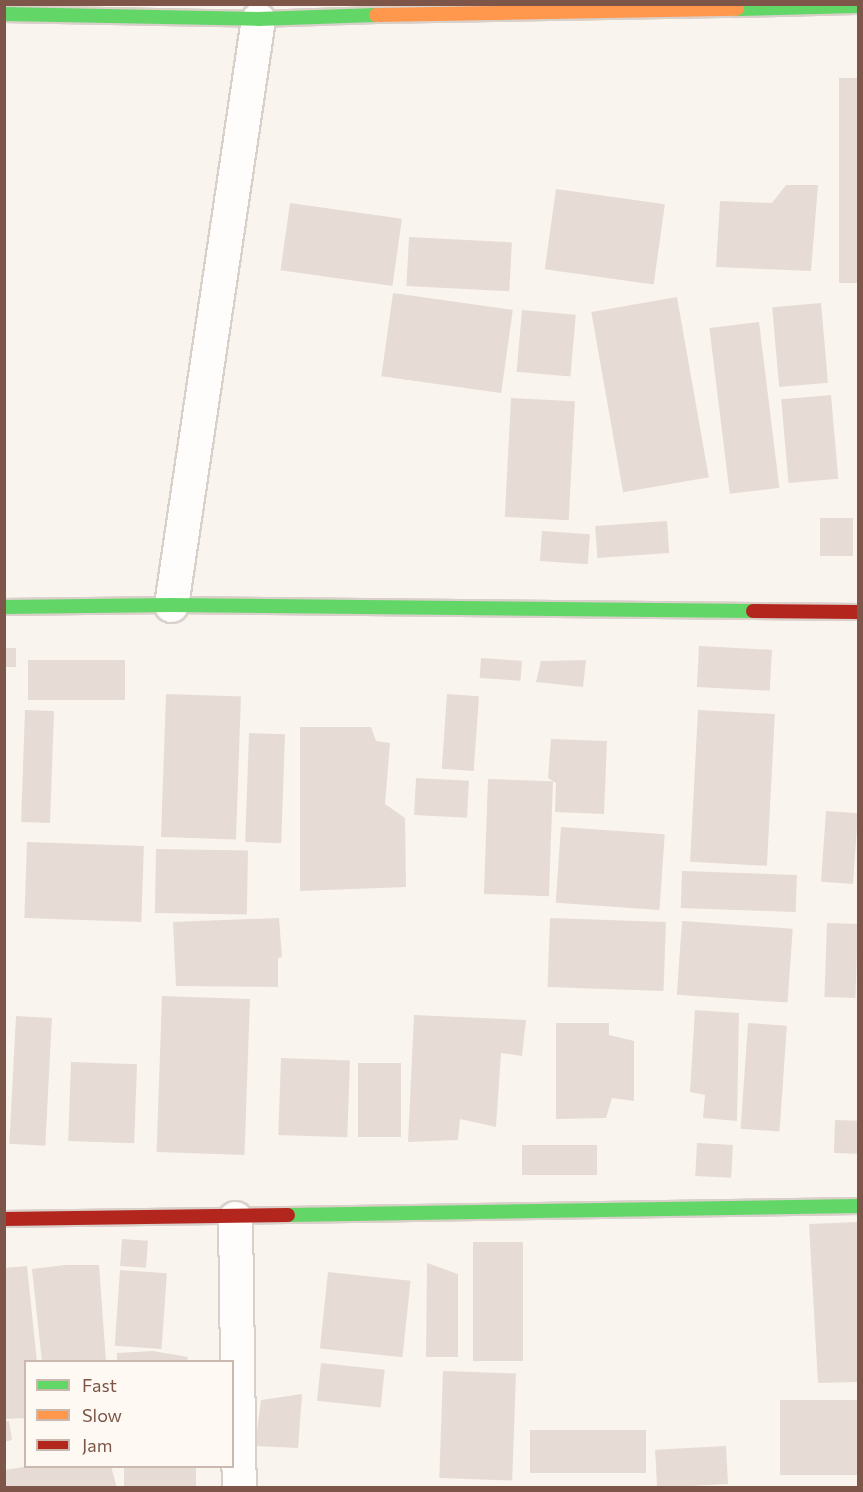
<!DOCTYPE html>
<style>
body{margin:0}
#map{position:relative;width:863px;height:1492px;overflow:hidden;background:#faf4ee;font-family:Commissioner,sans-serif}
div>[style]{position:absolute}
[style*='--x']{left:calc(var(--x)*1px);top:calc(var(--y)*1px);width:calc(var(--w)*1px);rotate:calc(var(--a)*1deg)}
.building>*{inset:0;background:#e7dbd5;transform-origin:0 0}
.roads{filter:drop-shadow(2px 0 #d9d0ca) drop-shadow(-2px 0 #d9d0ca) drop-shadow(0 2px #d9d0ca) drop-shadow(0 -2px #d9d0ca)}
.street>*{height:33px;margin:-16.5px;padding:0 16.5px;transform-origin:16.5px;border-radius:16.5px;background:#fefdfc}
.fast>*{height:14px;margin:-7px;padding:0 7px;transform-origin:7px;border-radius:7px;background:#63d668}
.slow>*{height:14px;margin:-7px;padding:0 7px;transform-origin:7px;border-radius:7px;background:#ff974d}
.jam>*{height:14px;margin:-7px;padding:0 7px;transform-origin:7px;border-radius:7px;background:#b3261e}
span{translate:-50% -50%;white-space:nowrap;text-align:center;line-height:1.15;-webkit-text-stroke:4.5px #fff9f3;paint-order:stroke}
.frame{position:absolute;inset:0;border:6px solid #7d5649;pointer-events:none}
.legend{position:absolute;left:24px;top:1360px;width:210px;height:108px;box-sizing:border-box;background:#fff9f3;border:2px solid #cbb8af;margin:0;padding:8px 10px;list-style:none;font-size:18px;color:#7d5649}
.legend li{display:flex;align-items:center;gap:12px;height:30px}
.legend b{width:30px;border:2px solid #cbb8af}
</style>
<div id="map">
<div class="building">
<div style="left:839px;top:78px;width:19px;height:205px"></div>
<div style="clip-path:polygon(786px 185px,818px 185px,811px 271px,716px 267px,720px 201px,772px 203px)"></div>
<div style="left:556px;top:189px;width:110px;height:81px;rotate:8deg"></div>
<div style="left:290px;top:203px;width:113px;height:68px;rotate:8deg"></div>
<div style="left:409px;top:237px;width:103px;height:49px;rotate:3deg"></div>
<div style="left:393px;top:293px;width:121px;height:84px;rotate:8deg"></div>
<div style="left:677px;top:297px;width:183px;height:87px;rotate:80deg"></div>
<div style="left:821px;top:303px;width:80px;height:49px;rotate:85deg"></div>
<div style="left:522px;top:310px;width:54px;height:62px;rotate:5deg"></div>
<div style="left:759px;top:322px;width:167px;height:50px;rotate:83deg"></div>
<div style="left:831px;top:395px;width:84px;height:50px;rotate:85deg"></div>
<div style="left:511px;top:398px;width:64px;height:119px;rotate:3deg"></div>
<div style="left:820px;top:518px;width:33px;height:38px"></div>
<div style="left:667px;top:521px;width:32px;height:72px;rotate:86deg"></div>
<div style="left:542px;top:531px;width:48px;height:30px;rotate:4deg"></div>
<div style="left:699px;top:646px;width:73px;height:41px;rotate:3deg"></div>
<div style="left:4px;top:648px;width:12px;height:19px"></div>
<div style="left:481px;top:658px;width:41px;height:20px;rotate:4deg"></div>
<div style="left:28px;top:660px;width:97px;height:40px"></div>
<div style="clip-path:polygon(586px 660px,583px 687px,536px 682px,541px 661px)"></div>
<div style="left:166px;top:694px;width:75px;height:143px;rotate:2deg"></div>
<div style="left:447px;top:694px;width:32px;height:75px;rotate:4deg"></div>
<div style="left:25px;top:710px;width:29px;height:112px;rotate:2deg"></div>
<div style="left:698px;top:710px;width:77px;height:152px;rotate:3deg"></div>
<div style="clip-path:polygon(300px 727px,371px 727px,376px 741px,390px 743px,385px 804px,405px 818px,406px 887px,300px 891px)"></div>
<div style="left:249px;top:733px;width:36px;height:109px;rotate:2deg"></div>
<div style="clip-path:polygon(551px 739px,607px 741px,604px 814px,555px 812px,556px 783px,548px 778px)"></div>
<div style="left:416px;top:778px;width:53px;height:37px;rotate:3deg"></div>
<div style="left:488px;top:779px;width:65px;height:115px;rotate:2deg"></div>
<div style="left:826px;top:811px;width:32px;height:71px;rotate:4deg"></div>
<div style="left:561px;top:827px;width:104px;height:76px;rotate:4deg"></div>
<div style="left:27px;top:842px;width:117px;height:76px;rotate:2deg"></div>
<div style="left:156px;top:849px;width:92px;height:64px;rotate:1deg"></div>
<div style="left:682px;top:871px;width:115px;height:37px;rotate:2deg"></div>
<div style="clip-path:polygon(279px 918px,282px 957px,278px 958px,278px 987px,176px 986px,173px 922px)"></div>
<div style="left:550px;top:918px;width:116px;height:69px;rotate:2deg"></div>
<div style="left:682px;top:921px;width:111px;height:74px;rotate:4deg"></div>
<div style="left:827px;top:923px;width:31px;height:74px;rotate:2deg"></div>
<div style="left:162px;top:996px;width:88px;height:156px;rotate:2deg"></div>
<div style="clip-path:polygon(695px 1010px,739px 1013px,737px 1121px,703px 1118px,705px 1095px,690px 1092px)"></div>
<div style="clip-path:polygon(414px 1015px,526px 1020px,522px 1056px,501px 1053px,496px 1127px,460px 1119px,458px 1140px,408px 1142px)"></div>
<div style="left:16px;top:1016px;width:36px;height:128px;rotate:3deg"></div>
<div style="clip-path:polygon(556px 1023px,609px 1023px,609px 1035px,634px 1041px,634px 1101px,612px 1098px,606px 1118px,556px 1119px)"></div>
<div style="left:748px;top:1023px;width:39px;height:106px;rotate:4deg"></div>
<div style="left:281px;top:1058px;width:69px;height:77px;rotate:2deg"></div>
<div style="left:71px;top:1062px;width:66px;height:79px;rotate:2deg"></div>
<div style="left:358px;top:1063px;width:43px;height:74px"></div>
<div style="left:835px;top:1120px;width:23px;height:33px;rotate:2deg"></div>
<div style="left:697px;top:1143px;width:36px;height:33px;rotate:3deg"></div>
<div style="left:597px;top:1145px;width:30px;height:75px;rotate:90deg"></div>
<div style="clip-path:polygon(858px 1222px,858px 1382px,818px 1383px,809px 1224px)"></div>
<div style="left:122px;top:1239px;width:26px;height:27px;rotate:4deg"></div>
<div style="left:473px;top:1242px;width:50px;height:119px"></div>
<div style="clip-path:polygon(427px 1263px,458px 1274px,458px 1357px,426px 1357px)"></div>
<div style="clip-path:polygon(65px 1265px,99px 1265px,106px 1362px,42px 1362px,32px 1269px)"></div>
<div style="clip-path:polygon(27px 1266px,37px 1362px,26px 1362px,26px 1418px,4px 1419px,4px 1268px)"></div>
<div style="left:120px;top:1270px;width:47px;height:76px;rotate:4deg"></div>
<div style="left:328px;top:1272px;width:83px;height:77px;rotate:6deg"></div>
<div style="clip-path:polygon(153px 1351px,188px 1357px,187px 1362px,117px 1362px,117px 1353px)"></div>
<div style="left:321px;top:1363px;width:64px;height:38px;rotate:6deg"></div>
<div style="left:443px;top:1371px;width:73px;height:107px;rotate:2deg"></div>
<div style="clip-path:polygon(302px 1394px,298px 1448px,255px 1446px,261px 1400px)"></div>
<div style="left:858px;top:1400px;width:75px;height:78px;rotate:90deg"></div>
<div style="clip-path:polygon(9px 1421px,12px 1440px,4px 1442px,4px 1422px)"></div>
<div style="left:530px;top:1430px;width:116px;height:43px"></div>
<div style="left:726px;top:1446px;width:38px;height:71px;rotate:87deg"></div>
<div style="clip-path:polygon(31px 1466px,111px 1466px,117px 1488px,4px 1488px,4px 1470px)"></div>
<div style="left:124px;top:1466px;width:72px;height:22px"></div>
</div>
<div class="roads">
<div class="street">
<div style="--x:171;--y:605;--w:592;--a:-81.56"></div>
<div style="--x:235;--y:1218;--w:270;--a:89.2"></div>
</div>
<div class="fast">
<div style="--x:737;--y:9;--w:121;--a:-1.4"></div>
<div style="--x:4;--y:14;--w:254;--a:1.1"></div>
<div style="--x:258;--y:19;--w:118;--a:-1.9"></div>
<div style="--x:4;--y:607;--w:167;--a:-0.7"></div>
<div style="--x:171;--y:605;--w:582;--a:0.59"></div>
<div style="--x:288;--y:1215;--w:570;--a:-0.9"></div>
</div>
<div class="slow">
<div style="--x:376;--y:15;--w:361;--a:-1"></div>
</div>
<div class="jam">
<div style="--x:753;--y:611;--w:105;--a:0.5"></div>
<div style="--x:4;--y:1219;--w:284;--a:-0.8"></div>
</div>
</div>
<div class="frame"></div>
<ul class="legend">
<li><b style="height:8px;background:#63d668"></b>Fast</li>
<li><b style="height:8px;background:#ff974d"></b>Slow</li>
<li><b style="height:8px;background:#b3261e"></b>Jam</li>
</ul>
</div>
